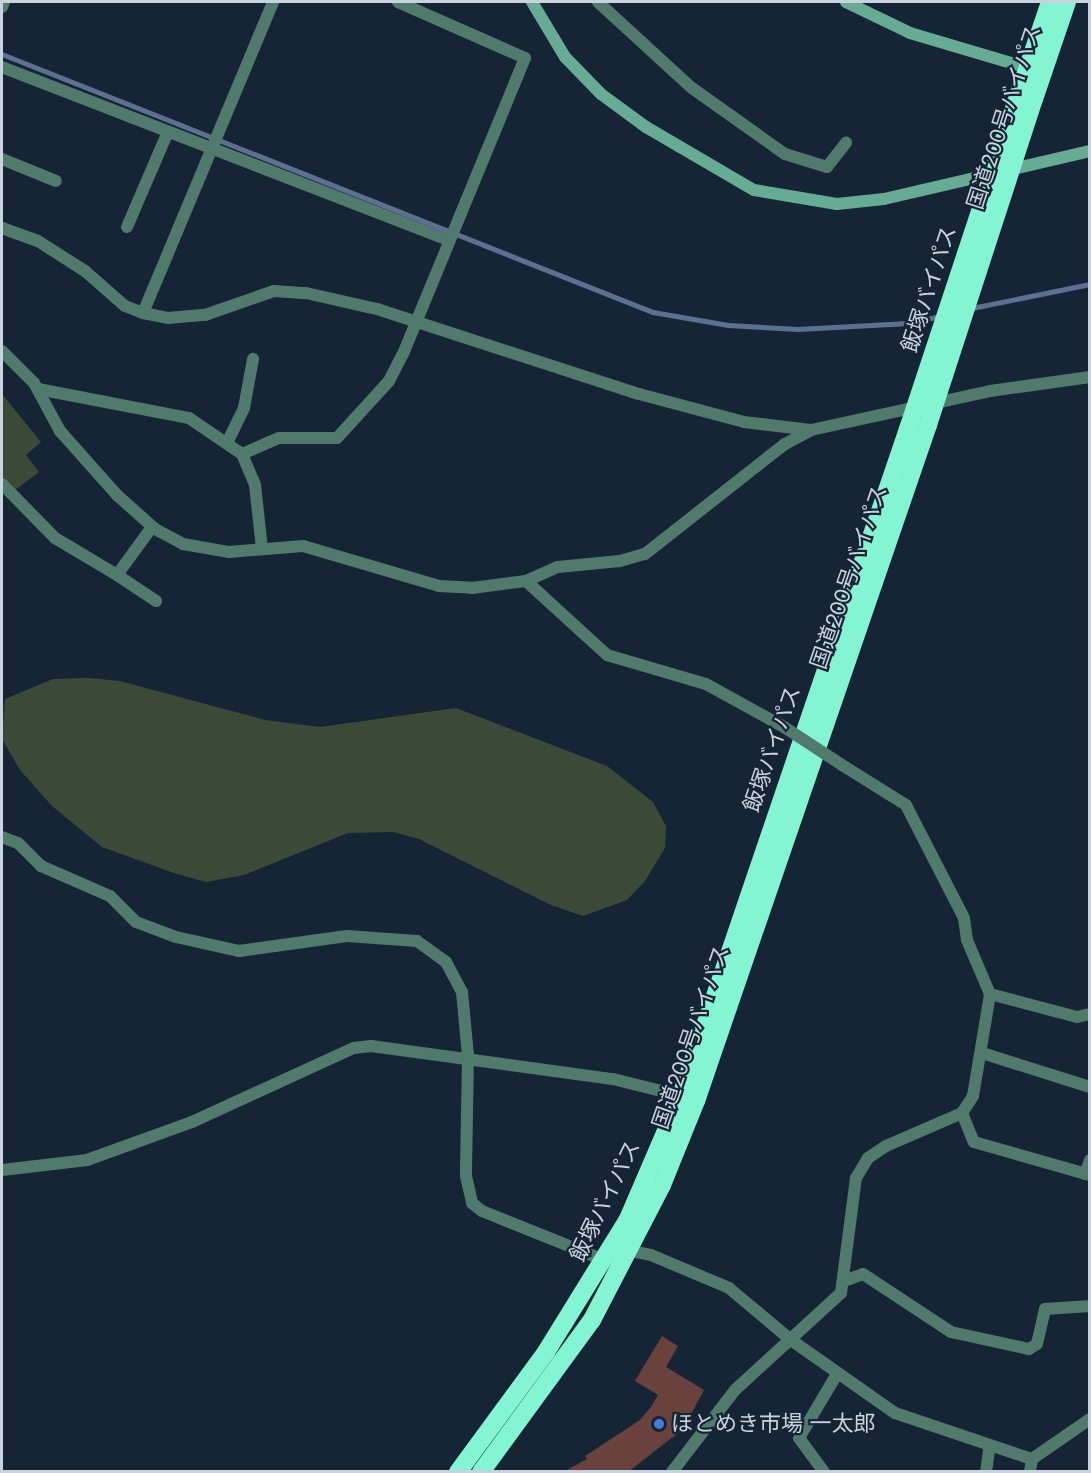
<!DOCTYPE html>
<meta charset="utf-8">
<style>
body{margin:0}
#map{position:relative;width:1091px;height:1473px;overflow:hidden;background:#162535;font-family:Jost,"Noto Sans JP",sans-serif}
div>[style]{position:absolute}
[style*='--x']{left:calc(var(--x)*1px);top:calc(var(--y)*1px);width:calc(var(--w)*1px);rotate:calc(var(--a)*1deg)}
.green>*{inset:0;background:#3d4937}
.stream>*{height:4.5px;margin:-2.25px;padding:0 2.25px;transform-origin:2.25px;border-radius:2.25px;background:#5e7091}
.building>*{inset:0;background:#6a423d}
.street>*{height:12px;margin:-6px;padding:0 6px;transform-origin:6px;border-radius:6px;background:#507a6c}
.secondary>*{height:12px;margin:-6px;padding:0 6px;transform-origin:6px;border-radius:6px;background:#66ac95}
.highway>*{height:18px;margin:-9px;padding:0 9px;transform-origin:9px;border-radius:9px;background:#84f5d2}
.street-bridge>*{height:12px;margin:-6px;padding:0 6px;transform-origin:6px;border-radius:6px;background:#507a6c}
.highway-bridge>*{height:18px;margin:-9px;padding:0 9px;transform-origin:9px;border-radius:9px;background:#84f5d2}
.dots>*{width:16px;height:16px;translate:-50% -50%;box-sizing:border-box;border:3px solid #162535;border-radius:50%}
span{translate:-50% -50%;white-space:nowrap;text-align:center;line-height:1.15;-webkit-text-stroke:4.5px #162535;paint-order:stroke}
.street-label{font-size:22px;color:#c9d3de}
.poi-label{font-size:22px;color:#c9d3de}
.left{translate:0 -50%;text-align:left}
.frame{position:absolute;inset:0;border:3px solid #c9d3de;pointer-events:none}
</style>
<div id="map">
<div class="green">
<div style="clip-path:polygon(2px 394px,41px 442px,26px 455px,39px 472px,15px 490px,2px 479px)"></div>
<div style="clip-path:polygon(89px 678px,120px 681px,265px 720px,320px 727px,456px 708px,607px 766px,653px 802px,666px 826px,665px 848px,645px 881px,627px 900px,583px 916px,551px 905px,419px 839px,393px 832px,348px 833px,244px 875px,206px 882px,174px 873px,102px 847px,52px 806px,20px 770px,2px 739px,5px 699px,53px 679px)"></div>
</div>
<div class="stream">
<div style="--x:2;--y:54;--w:700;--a:21.62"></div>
<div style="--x:653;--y:312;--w:76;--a:9.8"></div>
<div style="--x:728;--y:325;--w:70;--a:3.3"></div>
<div style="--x:798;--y:329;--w:110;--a:-3.1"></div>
<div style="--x:908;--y:323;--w:33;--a:-12"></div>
<div style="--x:972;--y:308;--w:120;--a:-11.5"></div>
</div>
<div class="building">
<div style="clip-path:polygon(662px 1336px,678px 1346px,666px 1367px,704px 1390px,683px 1429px,628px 1472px,563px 1472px,587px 1459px,585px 1456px,640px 1420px,651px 1407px,658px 1395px,635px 1381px)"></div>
</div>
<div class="street">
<div style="--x:598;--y:2;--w:127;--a:42.5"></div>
<div style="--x:692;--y:88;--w:114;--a:35.4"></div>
<div style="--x:785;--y:154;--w:44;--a:17.2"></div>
<div style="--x:827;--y:167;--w:31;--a:-52"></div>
<div style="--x:2;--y:7;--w:5;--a:-68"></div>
<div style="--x:2;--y:67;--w:477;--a:21.2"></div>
<div style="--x:2;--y:159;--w:58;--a:22.2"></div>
<div style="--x:127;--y:227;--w:101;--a:-66.7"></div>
<div style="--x:2;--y:228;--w:38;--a:20"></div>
<div style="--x:38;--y:241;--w:56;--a:32.6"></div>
<div style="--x:85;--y:271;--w:53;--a:41.2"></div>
<div style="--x:125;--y:306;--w:19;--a:21"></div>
<div style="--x:143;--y:313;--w:25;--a:11"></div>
<div style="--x:168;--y:318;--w:37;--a:-5"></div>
<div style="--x:205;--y:315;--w:73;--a:-19.2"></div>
<div style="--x:274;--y:291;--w:32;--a:4"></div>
<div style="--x:306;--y:293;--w:73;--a:12.7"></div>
<div style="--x:377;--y:309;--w:275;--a:18"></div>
<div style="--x:639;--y:394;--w:109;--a:14.9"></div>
<div style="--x:744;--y:422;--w:67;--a:6.8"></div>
<div style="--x:143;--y:313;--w:337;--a:-67.3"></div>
<div style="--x:2;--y:351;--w:45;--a:45"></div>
<div style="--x:34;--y:383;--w:55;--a:61.6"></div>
<div style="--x:60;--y:431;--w:86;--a:48.3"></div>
<div style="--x:117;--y:495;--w:51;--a:41.8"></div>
<div style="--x:155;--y:529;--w:32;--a:28"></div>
<div style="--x:183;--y:544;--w:47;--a:9.9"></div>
<div style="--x:229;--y:552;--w:74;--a:-4.6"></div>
<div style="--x:303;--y:546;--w:142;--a:16.4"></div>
<div style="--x:439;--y:586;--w:33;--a:3"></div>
<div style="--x:472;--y:588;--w:54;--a:-7.4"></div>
<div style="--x:526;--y:581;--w:35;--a:-24"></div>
<div style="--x:558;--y:567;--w:62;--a:-5.5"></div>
<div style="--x:620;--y:561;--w:26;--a:-16"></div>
<div style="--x:645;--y:554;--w:178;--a:-38.2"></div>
<div style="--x:785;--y:444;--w:30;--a:-28"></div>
<div style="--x:811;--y:430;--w:183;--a:-12.3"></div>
<div style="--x:990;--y:391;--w:101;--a:-8"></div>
<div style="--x:38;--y:389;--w:154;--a:10.9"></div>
<div style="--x:189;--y:418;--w:64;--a:34.2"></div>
<div style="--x:242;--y:454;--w:40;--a:-23.4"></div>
<div style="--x:279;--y:438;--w:58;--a:0"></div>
<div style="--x:337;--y:438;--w:77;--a:-47.6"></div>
<div style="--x:389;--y:381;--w:30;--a:-63"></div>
<div style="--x:403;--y:354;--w:320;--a:-67.6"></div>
<div style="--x:525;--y:58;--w:139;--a:-156.2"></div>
<div style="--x:227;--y:443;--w:39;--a:-64"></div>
<div style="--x:244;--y:408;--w:50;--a:-79.6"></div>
<div style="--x:242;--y:454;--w:34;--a:67"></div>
<div style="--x:255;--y:485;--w:63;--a:83.7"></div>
<div style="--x:2;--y:484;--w:76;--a:45.5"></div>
<div style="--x:55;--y:538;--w:72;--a:30.8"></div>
<div style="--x:117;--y:575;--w:59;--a:-53.9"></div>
<div style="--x:117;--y:575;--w:47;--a:33.7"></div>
<div style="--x:526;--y:581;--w:110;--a:42.4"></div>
<div style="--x:607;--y:655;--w:103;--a:16.3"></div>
<div style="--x:706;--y:684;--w:89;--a:28.9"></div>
<div style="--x:2;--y:837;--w:17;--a:21"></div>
<div style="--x:18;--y:843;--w:33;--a:45"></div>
<div style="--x:41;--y:866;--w:75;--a:23.5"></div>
<div style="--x:110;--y:896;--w:37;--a:45"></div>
<div style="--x:136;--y:922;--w:43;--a:20.6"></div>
<div style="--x:176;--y:937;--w:65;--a:12.5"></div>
<div style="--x:239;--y:951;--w:109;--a:-7.9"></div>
<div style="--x:347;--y:936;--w:70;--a:4.1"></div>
<div style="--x:417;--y:941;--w:36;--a:36"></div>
<div style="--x:446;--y:962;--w:34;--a:62"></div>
<div style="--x:462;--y:992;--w:64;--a:84.6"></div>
<div style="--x:468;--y:1056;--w:120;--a:91"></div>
<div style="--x:466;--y:1176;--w:28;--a:77"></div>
<div style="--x:472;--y:1203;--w:13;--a:39"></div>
<div style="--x:482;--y:1211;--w:131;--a:21.9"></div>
<div style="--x:604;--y:1260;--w:28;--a:-18"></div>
<div style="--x:631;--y:1251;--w:20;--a:11"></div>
<div style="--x:651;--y:1255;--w:85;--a:22.9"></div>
<div style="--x:729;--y:1288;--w:81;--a:40"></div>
<div style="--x:791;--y:1340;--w:127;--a:35.1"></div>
<div style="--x:895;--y:1413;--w:145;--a:18.6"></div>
<div style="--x:1032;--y:1459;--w:13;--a:99"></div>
<div style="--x:990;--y:994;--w:90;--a:14.8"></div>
<div style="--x:1077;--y:1017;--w:13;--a:-13"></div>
<div style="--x:982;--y:1053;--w:113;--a:17.5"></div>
<div style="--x:962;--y:1113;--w:31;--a:68"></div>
<div style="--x:974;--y:1142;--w:121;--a:15.9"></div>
<div style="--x:2;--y:1170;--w:86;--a:-6.7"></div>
<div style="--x:87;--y:1160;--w:112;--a:-19.9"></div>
<div style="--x:192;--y:1122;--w:178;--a:-24.6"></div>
<div style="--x:354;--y:1048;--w:17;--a:-7"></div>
<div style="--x:371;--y:1046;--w:244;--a:7.8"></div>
<div style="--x:613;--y:1079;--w:70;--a:14"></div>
<div style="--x:1085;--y:1174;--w:15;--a:-70"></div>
<div style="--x:844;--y:1281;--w:20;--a:-20"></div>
<div style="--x:863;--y:1274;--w:105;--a:33.4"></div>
<div style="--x:951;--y:1332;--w:80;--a:12.3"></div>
<div style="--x:1029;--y:1349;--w:9;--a:-32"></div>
<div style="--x:1037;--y:1344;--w:36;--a:-77"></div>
<div style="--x:1045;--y:1309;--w:45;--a:-3.8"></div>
<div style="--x:1032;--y:1459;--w:70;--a:-34.6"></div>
<div style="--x:672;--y:1472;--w:103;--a:-52.5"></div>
<div style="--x:735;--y:1390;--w:144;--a:-42.5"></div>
<div style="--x:841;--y:1293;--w:116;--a:-82.6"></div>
<div style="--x:856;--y:1178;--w:23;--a:-59"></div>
<div style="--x:868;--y:1158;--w:22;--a:-34"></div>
<div style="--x:886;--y:1146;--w:83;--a:-23.5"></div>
<div style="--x:962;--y:1113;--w:20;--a:-57"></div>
<div style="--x:973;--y:1096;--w:103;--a:-80.5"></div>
<div style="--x:990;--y:994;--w:59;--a:-113.1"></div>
<div style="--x:967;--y:940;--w:22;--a:-98"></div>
<div style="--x:964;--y:918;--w:127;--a:-117.2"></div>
<div style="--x:906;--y:805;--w:75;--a:-148"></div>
<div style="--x:824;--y:1472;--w:42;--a:-126.3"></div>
<div style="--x:799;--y:1438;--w:74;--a:-59.3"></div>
<div style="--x:986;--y:1472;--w:27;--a:-82"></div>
</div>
<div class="secondary">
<div style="--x:532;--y:2;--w:64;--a:59"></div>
<div style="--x:565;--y:57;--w:52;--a:45.8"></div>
<div style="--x:601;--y:94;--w:56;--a:36.3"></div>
<div style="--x:646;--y:127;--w:125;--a:30.3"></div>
<div style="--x:754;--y:190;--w:84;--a:9.6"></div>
<div style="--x:837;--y:204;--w:47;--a:-6.1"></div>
<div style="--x:884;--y:199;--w:212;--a:-13.1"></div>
<div style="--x:846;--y:2;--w:71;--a:25.8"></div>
<div style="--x:910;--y:33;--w:123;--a:16.5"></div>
</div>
<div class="highway">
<div style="--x:1034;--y:99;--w:102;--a:-71.2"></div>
<div style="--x:1016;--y:102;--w:106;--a:-71.2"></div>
<div style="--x:458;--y:1472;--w:149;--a:-53.7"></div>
<div style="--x:546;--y:1352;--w:156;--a:-58.3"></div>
<div style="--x:628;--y:1219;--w:134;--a:-66.7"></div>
<div style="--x:681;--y:1096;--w:705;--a:-71.21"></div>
<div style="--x:481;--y:1472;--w:188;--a:-53.9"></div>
<div style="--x:592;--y:1320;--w:152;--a:-62.6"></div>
<div style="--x:662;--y:1185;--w:91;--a:-68"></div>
<div style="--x:696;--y:1101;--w:715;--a:-71.06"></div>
</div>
<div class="street-bridge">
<div style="--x:784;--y:727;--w:69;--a:33.2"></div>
</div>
<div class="highway-bridge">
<div style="--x:928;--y:425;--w:343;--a:-72"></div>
<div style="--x:908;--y:429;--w:344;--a:-71.7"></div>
</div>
<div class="dots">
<div style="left:659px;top:1424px;background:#3f7fe0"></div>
</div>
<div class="street-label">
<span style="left:1004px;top:117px;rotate:-72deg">国道200号バイパス</span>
<span style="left:929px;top:289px;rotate:-72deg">飯塚バイパス</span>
<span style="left:849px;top:577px;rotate:-71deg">国道200号バイパス</span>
<span style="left:772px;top:749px;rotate:-71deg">飯塚バイパス</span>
<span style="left:691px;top:1037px;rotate:-71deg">国道200号バイパス</span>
<span style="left:605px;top:1201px;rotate:-64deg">飯塚バイパス</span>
</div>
<div class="poi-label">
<span class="left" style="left:671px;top:1424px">ほとめき市場 一太郎</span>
</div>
<div class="frame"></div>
</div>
